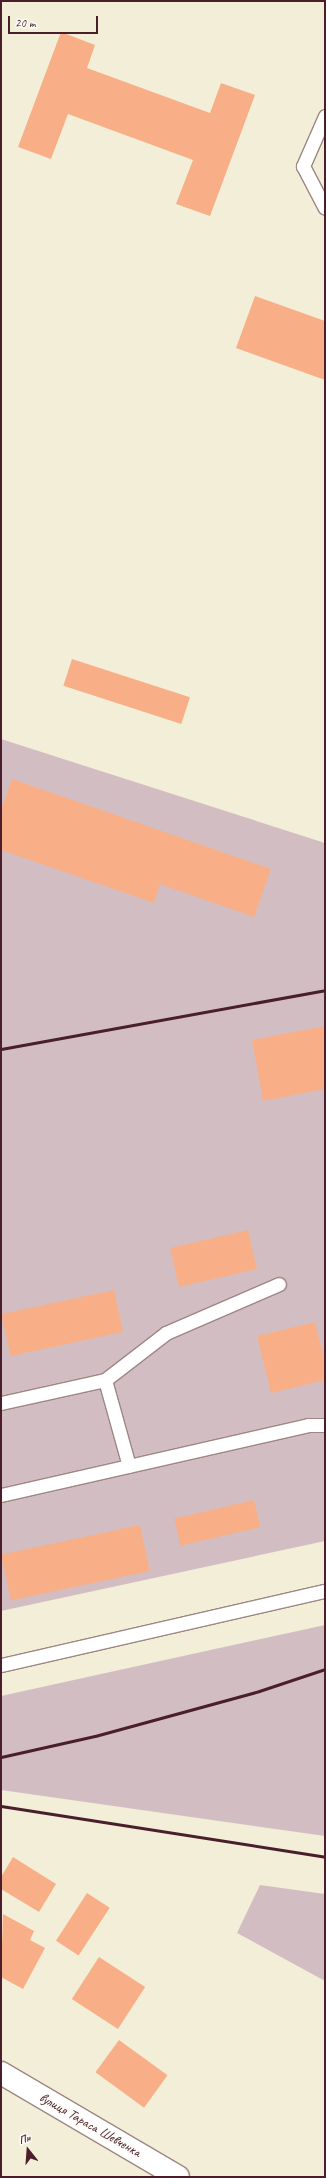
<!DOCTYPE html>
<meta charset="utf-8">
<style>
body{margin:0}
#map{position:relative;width:326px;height:2178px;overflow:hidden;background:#f2eed8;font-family:Caveat,sans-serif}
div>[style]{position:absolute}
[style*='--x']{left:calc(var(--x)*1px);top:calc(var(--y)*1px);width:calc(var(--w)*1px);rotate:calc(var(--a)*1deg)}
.industrial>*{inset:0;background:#d2bec2}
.building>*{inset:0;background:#f8af87;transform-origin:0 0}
.roads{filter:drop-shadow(1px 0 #9e8682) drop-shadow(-1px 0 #9e8682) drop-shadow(0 1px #9e8682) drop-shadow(0 -1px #9e8682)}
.lane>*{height:13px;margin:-6.5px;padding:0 6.5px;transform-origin:6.5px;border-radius:6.5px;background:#fff}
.street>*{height:22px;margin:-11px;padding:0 11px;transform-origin:11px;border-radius:11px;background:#fff}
.rail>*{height:3px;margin:-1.5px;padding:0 1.5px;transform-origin:1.5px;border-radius:1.5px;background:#4a1f2b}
span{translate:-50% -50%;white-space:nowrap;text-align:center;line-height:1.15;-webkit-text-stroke:3.5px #fdfcf7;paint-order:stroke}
.street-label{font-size:14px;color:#4a1f2b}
.frame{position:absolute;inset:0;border:2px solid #4a1f2b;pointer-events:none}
.north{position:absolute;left:8px;top:2130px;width:40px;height:40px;-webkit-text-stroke:3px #fdfcf7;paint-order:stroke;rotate:343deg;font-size:11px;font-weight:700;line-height:16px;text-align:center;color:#4a1f2b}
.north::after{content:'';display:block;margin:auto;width:14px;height:18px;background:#4a1f2b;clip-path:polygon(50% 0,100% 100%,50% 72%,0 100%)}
.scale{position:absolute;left:8px;top:16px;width:90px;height:18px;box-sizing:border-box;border:2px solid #4a1f2b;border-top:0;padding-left:5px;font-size:12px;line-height:14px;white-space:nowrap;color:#4a1f2b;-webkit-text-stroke:3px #fdfcf7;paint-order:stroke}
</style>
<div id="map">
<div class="industrial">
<div style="clip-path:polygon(1px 739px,325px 843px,325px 1541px,1px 1611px)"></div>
<div style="clip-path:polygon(325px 1625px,325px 1836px,1px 1790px,1px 1696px)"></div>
<div style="clip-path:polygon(260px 1885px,325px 1894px,325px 1981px,237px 1933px)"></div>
</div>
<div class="building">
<div style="clip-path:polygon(61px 32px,95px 45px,87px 68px,210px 113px,221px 83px,255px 95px,210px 216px,176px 204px,193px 160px,68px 114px,51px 159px,18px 147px)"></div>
<div style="clip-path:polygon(255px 296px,325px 321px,325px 380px,236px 348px)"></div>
<div style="left:72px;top:659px;width:124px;height:28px;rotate:18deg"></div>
<div style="clip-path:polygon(12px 779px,271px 869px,254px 917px,160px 884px,154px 903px,1px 850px,1px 811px)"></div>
<div style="clip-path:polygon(325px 1026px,325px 1089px,263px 1101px,252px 1040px)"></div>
<div style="left:248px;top:1230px;width:40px;height:80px;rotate:77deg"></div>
<div style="left:114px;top:1290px;width:43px;height:115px;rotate:78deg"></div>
<div style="clip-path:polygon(315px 1322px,325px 1363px,325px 1380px,271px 1393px,257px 1336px)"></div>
<div style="left:254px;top:1500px;width:28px;height:82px;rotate:77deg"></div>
<div style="left:140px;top:1525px;width:47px;height:142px;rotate:78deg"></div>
<div style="clip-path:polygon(13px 1857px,56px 1884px,39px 1912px,1px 1889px,1px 1877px)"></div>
<div style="left:87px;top:1893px;width:27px;height:57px;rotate:33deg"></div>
<div style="clip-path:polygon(3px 1914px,34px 1931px,30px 1940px,45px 1948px,23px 1989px,1px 1977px)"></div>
<div style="left:99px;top:1957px;width:55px;height:50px;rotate:33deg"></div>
<div style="left:119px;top:2040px;width:60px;height:40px;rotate:36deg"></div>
</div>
<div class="roads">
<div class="lane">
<div style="--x:325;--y:116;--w:55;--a:113.7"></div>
<div style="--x:303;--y:166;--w:47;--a:62.4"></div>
<div style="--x:105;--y:1380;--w:89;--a:74.4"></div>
<div style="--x:1;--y:1403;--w:107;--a:-12.5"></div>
<div style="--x:105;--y:1380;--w:77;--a:-37.6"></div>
<div style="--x:166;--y:1333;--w:123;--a:-23.4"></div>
<div style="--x:1;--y:1495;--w:315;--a:-12.8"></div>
<div style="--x:308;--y:1425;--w:17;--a:0"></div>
<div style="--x:1;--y:1665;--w:332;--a:-12.9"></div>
</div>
<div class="street">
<div style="--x:1;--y:2073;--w:205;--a:30.4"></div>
</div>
</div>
<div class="rail">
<div style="--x:1;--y:1049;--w:329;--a:-10.3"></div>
<div style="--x:1;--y:1757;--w:96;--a:-12.6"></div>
<div style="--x:95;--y:1736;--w:170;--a:-15.3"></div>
<div style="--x:259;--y:1691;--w:70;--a:-18.4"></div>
<div style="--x:1;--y:1806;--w:328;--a:8.9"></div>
</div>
<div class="street-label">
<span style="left:90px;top:2125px;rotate:30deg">вулиця Тараса Шевченка</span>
</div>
<div class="frame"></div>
<div class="north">Пн</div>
<div class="scale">20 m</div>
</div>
